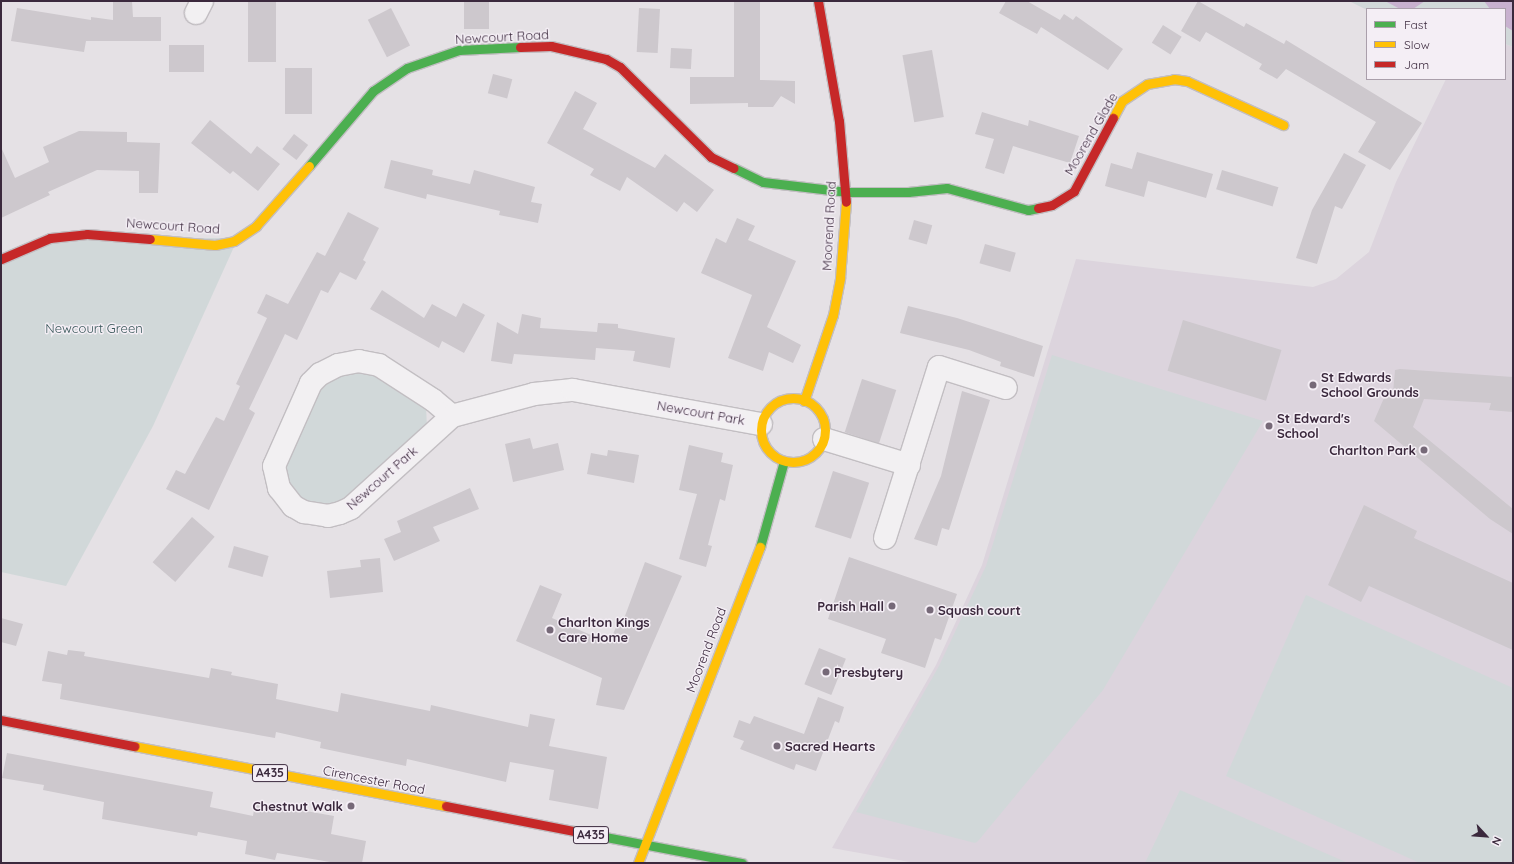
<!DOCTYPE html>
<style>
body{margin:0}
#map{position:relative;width:1514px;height:864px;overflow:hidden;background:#e5e1e5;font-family:Quicksand,sans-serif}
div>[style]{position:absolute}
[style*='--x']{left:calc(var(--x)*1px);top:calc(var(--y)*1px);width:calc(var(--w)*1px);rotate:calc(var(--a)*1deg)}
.built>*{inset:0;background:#dcd4dd}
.green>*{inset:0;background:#d1d8d9}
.water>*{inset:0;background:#c8b1cf}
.building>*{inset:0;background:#cdc8cd;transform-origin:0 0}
.roads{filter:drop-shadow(1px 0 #c2bec2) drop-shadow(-1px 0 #c2bec2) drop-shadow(0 1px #c2bec2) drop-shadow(0 -1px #c2bec2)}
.street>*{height:22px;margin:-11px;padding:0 11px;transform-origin:11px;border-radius:11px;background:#f2f0f2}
.fast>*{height:9px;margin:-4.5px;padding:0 4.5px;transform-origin:4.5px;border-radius:4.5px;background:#4caf50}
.slow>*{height:9px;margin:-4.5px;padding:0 4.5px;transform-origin:4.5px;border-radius:4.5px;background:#ffc107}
.slow>.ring{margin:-4.5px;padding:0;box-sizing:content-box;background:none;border:9px solid #ffc107;border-radius:50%}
.jam>*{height:9px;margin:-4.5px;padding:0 4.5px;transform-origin:4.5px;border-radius:4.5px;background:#c62828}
.dots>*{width:11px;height:11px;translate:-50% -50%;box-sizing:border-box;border:2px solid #f4eef5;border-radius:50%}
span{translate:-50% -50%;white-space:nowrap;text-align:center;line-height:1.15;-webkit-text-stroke:3px #f4eef5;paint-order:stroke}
.shield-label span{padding:1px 3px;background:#f4eef5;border:1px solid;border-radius:3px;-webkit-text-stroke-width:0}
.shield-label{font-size:12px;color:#3b293d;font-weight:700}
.street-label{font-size:13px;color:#3b293d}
.park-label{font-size:13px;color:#375658}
.poi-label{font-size:13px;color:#3b293d;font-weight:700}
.left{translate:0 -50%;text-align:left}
.right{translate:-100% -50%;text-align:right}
.frame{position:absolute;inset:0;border:2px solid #3b293d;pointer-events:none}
.legend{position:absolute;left:1366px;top:8px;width:140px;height:72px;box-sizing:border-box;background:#f4eef5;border:1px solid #aa9fab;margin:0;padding:5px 7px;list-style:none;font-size:12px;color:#3b293d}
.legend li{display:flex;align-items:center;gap:8px;height:20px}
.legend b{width:20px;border:1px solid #aa9fab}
.north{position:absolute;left:1466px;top:816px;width:40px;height:40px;-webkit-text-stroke:3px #f4eef5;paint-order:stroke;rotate:116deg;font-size:11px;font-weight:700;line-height:16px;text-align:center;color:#3b293d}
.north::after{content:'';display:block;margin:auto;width:14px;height:18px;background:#3b293d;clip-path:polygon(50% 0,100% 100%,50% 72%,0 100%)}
</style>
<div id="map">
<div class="built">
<div style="clip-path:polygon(1505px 44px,1513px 47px,1513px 863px,915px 863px,832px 848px,936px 665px,982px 565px,1076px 259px,1313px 287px,1336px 279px,1369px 252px,1396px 182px,1446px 79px,1505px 79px)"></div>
</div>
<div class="green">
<div style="clip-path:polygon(1349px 1px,1513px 1px,1513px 47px,1505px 44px,1505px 9px,1367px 10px)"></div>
<div style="clip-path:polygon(50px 238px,238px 238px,153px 426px,66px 586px,1px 572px,1px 259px)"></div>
<div style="clip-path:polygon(1052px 355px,1263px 421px,1103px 690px,978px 841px,975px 843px,856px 812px,939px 666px,986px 566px)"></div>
<div style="clip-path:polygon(370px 369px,426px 406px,427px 428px,350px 498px,333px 506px,314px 506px,296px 495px,290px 486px,285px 466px,323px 384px,331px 377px)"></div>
<div style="clip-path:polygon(1306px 595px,1513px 688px,1513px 863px,1420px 863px,1226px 776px)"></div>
<div style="clip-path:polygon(1180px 790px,1348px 863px,1145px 863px)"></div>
</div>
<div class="water">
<div style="clip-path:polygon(1385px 1px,1425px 1px,1413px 9px,1400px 9px)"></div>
<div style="clip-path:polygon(1484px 1px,1513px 1px,1513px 31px,1505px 26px,1505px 9px,1490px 9px)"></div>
</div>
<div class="building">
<div style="clip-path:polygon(113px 1px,132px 1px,133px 17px,161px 17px,161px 41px,86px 41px,84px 52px,11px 41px,17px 8px,91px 20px,91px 17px,113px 20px)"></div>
<div style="left:248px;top:1px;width:28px;height:61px"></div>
<div style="left:464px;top:1px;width:25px;height:28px"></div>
<div style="clip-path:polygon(734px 1px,760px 1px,760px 80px,795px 81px,795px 104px,781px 96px,773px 107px,748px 107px,748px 103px,690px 104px,690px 77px,734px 77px)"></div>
<div style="clip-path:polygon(1006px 1px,1027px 1px,1060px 20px,1064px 14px,1073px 20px,1076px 16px,1123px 49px,1108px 70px,1041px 27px,1037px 34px,999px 13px)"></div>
<div style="clip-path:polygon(1198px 1px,1244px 27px,1246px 23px,1284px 44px,1286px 40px,1422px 123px,1390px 170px,1358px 152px,1376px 122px,1286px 69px,1277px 79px,1259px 69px,1262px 64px,1206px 32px,1200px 42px,1181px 31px)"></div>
<div style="left:391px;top:8px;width:42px;height:26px;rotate:63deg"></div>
<div style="left:639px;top:8px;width:21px;height:44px;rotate:3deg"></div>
<div style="left:1163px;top:25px;width:22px;height:21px;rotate:32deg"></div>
<div style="left:204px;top:45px;width:27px;height:35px;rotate:90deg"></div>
<div style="left:671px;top:48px;width:21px;height:20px;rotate:3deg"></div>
<div style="left:932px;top:50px;width:68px;height:30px;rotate:80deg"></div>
<div style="left:285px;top:68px;width:27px;height:46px"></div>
<div style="left:493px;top:74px;width:20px;height:20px;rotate:15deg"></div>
<div style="clip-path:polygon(575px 91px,597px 103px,583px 129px,655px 168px,665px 154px,714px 190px,697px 212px,684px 202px,677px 212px,627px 177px,620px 191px,590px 175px,594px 169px,547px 143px)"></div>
<div style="clip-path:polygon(982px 112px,1028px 126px,1029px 120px,1079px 136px,1070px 163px,1013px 146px,1004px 174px,985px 168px,994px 139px,975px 134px)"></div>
<div style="clip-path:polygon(210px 120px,251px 154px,257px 146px,280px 164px,258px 191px,233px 171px,230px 174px,191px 143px)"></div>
<div style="clip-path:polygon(79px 131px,127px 132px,127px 142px,160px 143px,158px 193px,139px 193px,139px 171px,97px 170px,48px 192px,50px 195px,1px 218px,1px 147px,15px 178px,49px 162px,43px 147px)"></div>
<div style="left:294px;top:134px;width:18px;height:19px;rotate:38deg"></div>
<div style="clip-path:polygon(1137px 152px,1213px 174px,1206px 198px,1148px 181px,1144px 197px,1105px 186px,1111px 163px,1132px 169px)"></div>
<div style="clip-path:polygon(1344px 153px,1366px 165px,1342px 209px,1335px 206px,1317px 264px,1296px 258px,1312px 210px)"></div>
<div style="clip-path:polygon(391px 160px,433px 170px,432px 175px,470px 184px,474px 170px,535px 187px,531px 202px,542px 204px,538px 223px,499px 215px,500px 211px,427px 194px,426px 199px,384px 188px)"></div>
<div style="left:1222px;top:170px;width:59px;height:20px;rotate:17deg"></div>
<div style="clip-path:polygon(348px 212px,379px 228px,363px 260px,366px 262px,356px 280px,340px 272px,328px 293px,321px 290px,297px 340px,285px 334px,249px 409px,255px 413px,209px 510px,166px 489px,176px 470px,185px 474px,216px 417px,224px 421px,240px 386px,236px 384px,267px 318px,257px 313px,266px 294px,288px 304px,317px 252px,325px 256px)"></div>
<div style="clip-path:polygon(737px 218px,755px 226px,748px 240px,796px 261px,767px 327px,801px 345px,793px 363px,769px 352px,763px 371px,728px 358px,752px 295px,701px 273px,716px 238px,726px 243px)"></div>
<div style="left:914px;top:220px;width:19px;height:20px;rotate:16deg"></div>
<div style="left:985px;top:244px;width:32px;height:20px;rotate:16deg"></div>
<div style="clip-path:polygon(382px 290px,424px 318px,432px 304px,456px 317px,463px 303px,485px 315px,464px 353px,442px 341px,439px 348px,370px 309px)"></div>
<div style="clip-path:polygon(908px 306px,957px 318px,1043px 346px,1034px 377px,1000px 366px,1001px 362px,969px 350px,900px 333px)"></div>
<div style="clip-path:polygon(522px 314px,541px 318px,540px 328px,597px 332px,598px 323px,618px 324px,618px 328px,675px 338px,670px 368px,633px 361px,635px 351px,596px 348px,595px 360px,514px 354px,512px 364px,491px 361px,497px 322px,518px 334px)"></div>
<div style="left:1183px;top:320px;width:103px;height:53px;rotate:17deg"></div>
<div style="clip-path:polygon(1400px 369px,1513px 377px,1513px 412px,1489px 410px,1491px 403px,1424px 399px,1413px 427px,1513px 509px,1513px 534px,1490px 519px,1374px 421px,1387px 391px,1393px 393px,1395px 370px)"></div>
<div style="left:862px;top:379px;width:36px;height:56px;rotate:18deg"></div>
<div style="clip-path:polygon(962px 391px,990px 400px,949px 530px,942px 528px,937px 546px,914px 539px,941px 476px)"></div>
<div style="clip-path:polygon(530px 438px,533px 449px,558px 443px,564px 470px,513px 482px,505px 444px)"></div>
<div style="clip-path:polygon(689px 445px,723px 453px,721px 462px,733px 465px,725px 501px,720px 499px,708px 545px,712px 546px,706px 567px,679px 559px,697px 494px,679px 490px)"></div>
<div style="clip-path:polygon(608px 450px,639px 455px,634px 483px,587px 474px,591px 453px,607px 456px)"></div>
<div style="left:833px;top:471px;width:38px;height:59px;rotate:18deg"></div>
<div style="clip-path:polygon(470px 488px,479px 509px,433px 527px,440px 541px,394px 561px,384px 539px,401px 532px,397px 521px)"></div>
<div style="clip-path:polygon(1364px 505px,1417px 531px,1414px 538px,1513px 583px,1513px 650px,1369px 586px,1361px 602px,1328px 585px)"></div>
<div style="left:192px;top:517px;width:30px;height:60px;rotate:41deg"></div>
<div style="left:234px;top:546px;width:36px;height:22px;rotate:16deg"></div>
<div style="clip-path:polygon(849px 557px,957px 594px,941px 640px,935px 638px,925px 668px,881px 653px,886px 639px,828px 619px)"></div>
<div style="clip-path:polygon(380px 558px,383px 592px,330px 598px,327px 571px,361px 567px,360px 560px)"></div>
<div style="clip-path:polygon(645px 562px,682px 576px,624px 710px,596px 705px,602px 678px,516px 641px,540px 585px,562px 594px,552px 618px,609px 643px,618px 623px,622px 624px)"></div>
<div style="clip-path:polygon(1px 618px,23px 624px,16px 646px,1px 642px)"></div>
<div style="left:819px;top:648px;width:29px;height:39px;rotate:22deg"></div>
<div style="clip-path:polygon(68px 650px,85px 652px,84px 656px,209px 678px,211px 668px,232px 672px,231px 675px,278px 684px,276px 699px,338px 712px,341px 693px,430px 711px,431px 705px,528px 727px,530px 714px,555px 719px,549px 746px,607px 757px,598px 809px,549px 800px,554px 770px,510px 762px,506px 782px,407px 759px,406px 766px,320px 748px,321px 742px,276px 732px,275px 738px,60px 699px,62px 684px,42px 681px,48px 651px,67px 655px)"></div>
<div style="clip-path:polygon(818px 697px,844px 707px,839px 723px,835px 721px,816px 771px,796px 764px,794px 770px,740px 749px,744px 741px,733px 737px,739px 720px,750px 724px,754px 716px,804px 734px)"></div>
<div style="clip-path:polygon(7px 753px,213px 792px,210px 807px,253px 816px,255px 802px,334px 816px,331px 834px,366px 841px,362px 863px,336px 863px,277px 853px,275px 860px,245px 854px,247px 841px,198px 832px,197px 836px,102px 819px,104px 802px,43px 790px,44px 785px,2px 778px)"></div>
</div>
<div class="roads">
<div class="street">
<div style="--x:196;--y:13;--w:13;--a:-63"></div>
<div style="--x:452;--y:416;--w:25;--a:-140"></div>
<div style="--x:433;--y:400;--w:64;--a:-147.1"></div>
<div style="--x:379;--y:365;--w:20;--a:-169"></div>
<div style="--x:359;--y:361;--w:21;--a:169"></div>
<div style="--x:338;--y:365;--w:20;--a:153"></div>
<div style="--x:320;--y:374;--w:13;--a:135"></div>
<div style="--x:311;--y:383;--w:91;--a:114"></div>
<div style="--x:274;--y:466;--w:23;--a:77"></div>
<div style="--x:279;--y:488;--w:23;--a:52"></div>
<div style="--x:293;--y:506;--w:13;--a:29"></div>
<div style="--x:304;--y:512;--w:24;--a:9"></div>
<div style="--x:328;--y:516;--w:12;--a:-14"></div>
<div style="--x:340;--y:513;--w:12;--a:-24"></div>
<div style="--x:351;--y:508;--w:137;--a:-42.3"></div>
<div style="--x:452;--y:416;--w:85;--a:-15"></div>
<div style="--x:534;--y:394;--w:39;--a:-6"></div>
<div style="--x:573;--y:390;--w:191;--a:10.3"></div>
<div style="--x:824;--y:439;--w:89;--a:17"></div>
<div style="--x:885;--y:538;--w:179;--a:-72.5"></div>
<div style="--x:939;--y:367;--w:70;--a:17.4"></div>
</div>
<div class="fast">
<div style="--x:309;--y:166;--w:99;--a:-49.5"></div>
<div style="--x:373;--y:91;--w:41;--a:-34.1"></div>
<div style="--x:407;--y:68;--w:55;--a:-19.1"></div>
<div style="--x:459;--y:50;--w:61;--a:-2.8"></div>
<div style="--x:734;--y:168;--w:32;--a:26"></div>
<div style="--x:763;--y:182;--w:85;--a:6.8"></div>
<div style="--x:847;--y:192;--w:61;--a:0"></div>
<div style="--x:908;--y:192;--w:39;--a:-6"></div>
<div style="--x:947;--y:188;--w:84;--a:15.2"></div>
<div style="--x:1028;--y:210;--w:10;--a:-11"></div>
<div style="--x:760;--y:547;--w:89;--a:-74.4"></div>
<div style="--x:574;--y:831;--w:171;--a:10.8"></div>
</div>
<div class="slow">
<div style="--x:1113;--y:118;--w:19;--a:-62"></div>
<div style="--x:1122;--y:101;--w:30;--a:-34"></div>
<div style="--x:1147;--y:84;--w:27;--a:-10"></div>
<div style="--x:1174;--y:79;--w:13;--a:9"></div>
<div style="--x:1187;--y:81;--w:106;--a:24.6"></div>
<div style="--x:150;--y:239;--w:65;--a:5.3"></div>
<div style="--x:215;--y:245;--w:19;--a:-12"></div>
<div style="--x:234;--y:241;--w:27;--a:-34"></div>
<div style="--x:256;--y:226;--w:80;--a:-48.5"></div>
<div class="ring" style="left:761px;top:398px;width:55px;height:55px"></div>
<div style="--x:804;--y:401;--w:91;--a:-71.4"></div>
<div style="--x:833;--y:315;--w:38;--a:-79"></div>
<div style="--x:840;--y:278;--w:76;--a:-85.5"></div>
<div style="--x:134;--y:746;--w:318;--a:10.9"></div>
<div style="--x:638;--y:863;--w:339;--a:-68.9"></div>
</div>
<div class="jam">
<div style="--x:818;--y:1;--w:122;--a:80.1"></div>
<div style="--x:839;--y:121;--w:81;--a:85.1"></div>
<div style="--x:520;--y:47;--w:31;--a:-2"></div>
<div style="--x:551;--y:46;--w:57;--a:13.3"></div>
<div style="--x:606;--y:59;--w:16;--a:30"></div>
<div style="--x:620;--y:67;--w:128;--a:44.7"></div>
<div style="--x:711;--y:157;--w:25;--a:26"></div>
<div style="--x:1038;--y:208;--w:14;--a:-12"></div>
<div style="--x:1052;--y:205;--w:26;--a:-32"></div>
<div style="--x:1074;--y:191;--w:83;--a:-61.9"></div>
<div style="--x:1;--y:259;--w:53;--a:-23.2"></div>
<div style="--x:50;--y:238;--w:37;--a:-6"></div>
<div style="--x:87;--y:234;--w:63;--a:4.5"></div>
<div style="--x:1;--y:720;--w:136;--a:11.1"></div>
<div style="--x:446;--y:806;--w:130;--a:11.1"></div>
</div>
</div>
<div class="dots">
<div style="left:1313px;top:385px;background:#766978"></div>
<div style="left:1269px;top:426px;background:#766978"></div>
<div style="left:1424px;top:450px;background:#766978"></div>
<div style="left:892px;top:606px;background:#766978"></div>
<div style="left:930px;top:610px;background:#766978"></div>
<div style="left:550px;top:630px;background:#766978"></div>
<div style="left:826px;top:672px;background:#766978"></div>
<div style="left:777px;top:746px;background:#766978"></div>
<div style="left:351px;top:806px;background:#766978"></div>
</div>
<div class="shield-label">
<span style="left:270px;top:773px">A435</span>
<span style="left:591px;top:835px">A435</span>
</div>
<div class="street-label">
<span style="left:502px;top:37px;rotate:-3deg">Newcourt Road</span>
<span style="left:1091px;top:134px;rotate:-60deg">Moorend Glade</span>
<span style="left:173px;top:226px;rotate:4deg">Newcourt Road</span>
<span style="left:829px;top:226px;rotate:-87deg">Moorend Road</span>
<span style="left:701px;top:413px;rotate:10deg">Newcourt Park</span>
<span style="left:382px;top:478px;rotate:-41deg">Newcourt Park</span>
<span style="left:706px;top:650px;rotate:-69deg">Moorend Road</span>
<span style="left:374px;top:780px;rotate:11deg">Cirencester Road</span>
</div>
<div class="park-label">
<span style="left:94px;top:328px">Newcourt Green</span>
</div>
<div class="poi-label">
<span class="left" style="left:1321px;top:385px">St Edwards<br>School Grounds</span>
<span class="left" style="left:1277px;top:426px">St Edward's<br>School</span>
<span class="right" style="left:1416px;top:450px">Charlton Park</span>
<span class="right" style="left:884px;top:606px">Parish Hall</span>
<span class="left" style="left:938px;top:610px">Squash court</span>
<span class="left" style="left:558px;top:630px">Charlton Kings<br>Care Home</span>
<span class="left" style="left:834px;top:672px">Presbytery</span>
<span class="left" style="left:785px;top:746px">Sacred Hearts</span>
<span class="right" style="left:343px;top:806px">Chestnut Walk</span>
</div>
<div class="frame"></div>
<ul class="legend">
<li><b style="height:5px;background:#4caf50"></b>Fast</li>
<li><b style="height:5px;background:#ffc107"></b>Slow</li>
<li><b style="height:5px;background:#c62828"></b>Jam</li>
</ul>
<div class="north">N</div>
</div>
